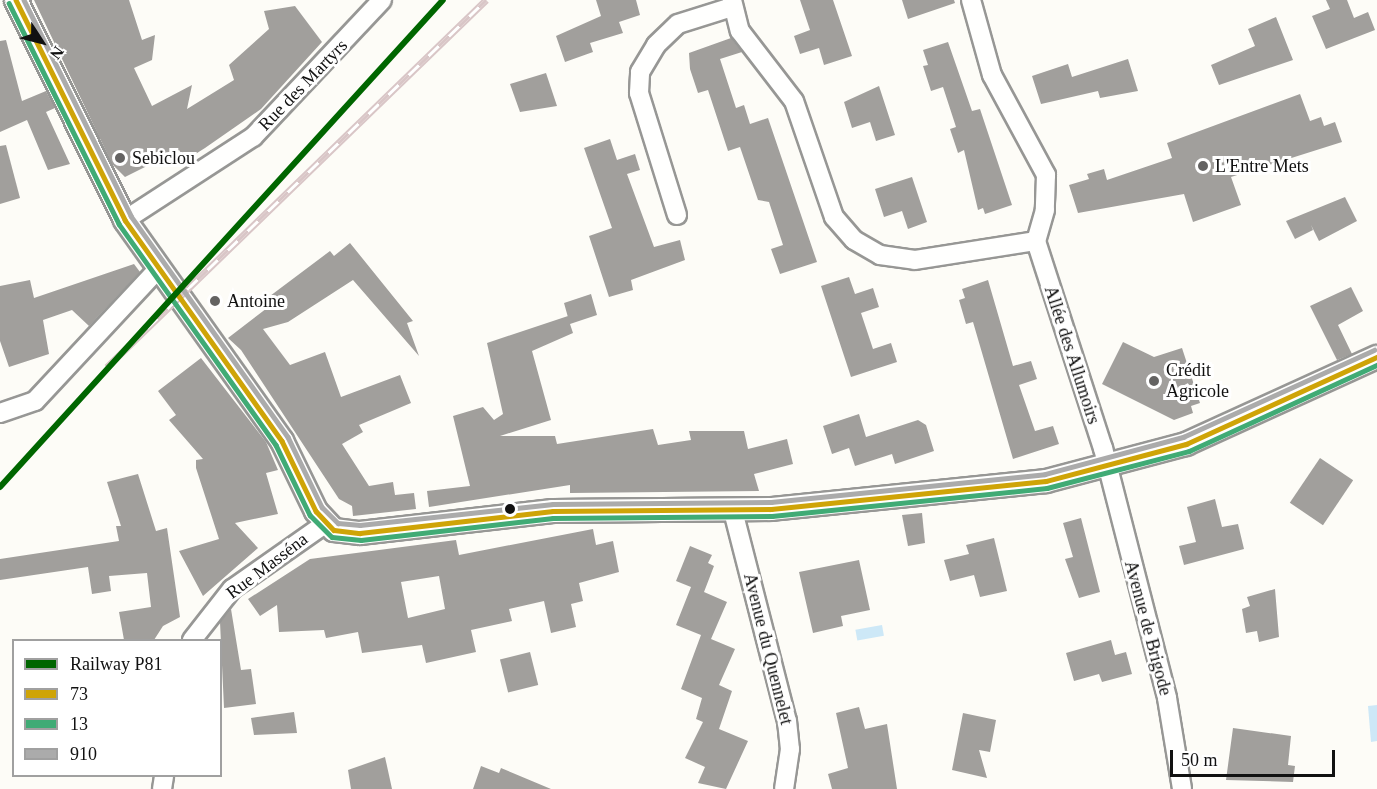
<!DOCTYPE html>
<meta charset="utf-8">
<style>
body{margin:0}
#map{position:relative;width:1377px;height:789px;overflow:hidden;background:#fdfcf7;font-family:Georgia,serif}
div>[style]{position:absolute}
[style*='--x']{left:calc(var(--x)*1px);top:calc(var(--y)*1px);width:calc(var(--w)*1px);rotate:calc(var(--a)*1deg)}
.water>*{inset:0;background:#cde8f7;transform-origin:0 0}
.building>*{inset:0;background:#a19f9c;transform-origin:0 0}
.roads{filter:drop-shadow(2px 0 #979795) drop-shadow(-2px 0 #979795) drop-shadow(0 2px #979795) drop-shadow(0 -2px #979795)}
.minor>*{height:18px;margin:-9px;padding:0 9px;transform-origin:9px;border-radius:9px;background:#fffffe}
.tertiary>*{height:22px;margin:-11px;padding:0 11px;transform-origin:11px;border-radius:11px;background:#fffffe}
.rail>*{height:7px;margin-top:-3.5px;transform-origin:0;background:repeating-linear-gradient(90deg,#fff 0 14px,#d9c6c7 0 28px);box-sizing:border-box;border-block:2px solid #d9c6c7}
.bus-1>*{height:4.5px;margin:-2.25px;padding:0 2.25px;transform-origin:2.25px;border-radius:2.25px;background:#cfa407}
.bus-2>*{height:4.5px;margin:-2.25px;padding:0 2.25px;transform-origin:2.25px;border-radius:2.25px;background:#40ab75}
.bus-3>*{height:4.5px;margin:-2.25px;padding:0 2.25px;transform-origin:2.25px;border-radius:2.25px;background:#ababab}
.rail-1>*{height:6px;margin:-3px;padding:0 3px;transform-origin:3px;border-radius:3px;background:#060}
.dots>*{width:16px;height:16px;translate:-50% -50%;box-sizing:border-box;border:3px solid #fff;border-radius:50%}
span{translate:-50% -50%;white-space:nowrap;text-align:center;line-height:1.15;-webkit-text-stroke:6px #fff;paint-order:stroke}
.street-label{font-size:18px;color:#111}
.poi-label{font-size:18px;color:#111}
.left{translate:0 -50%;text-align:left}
.legend{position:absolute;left:12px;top:639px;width:210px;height:138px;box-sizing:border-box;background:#fff;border:2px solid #a0a0a0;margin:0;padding:8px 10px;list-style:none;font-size:18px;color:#111}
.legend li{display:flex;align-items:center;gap:12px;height:30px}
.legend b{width:30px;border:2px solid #a0a0a0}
.north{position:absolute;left:12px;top:12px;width:60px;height:60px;-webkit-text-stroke:4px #fff;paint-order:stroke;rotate:126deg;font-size:16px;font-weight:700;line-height:24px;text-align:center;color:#111}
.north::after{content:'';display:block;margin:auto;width:21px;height:27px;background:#111;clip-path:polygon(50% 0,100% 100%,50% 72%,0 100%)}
.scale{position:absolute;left:1170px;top:750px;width:165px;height:27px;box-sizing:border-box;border:3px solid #111;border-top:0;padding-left:8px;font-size:18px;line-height:21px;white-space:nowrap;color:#111;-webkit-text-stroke:4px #fff;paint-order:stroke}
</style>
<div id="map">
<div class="water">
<div style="left:882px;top:625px;width:11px;height:27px;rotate:80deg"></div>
<div style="clip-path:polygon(1377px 705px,1377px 741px,1371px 742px,1368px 706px)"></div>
</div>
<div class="building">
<div style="clip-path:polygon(34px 0,129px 0,142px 40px,155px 35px,152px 60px,134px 68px,152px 106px,192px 85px,187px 109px,234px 80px,229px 65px,269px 29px,264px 11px,295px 6px,322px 42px,261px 109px,205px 148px,186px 160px,179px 150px,125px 177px,112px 164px)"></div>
<div style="clip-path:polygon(596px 0,636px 0,640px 15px,619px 22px,623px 33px,590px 43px,593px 52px,565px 62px,556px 36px,601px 16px)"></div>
<div style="clip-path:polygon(800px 0,833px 0,852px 56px,824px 65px,819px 48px,800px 54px,794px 36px,810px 30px)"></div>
<div style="clip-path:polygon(902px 0,954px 0,955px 3px,908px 19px)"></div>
<div style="clip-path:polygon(1326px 0,1347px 0,1354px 18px,1368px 12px,1375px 30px,1326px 49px,1312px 16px,1330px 9px)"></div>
<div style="clip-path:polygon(1276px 17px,1293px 60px,1219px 85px,1211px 65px,1255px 46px,1248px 29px)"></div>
<div style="clip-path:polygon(731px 38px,742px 52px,720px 59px,736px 108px,744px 105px,750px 124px,768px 118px,817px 262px,780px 274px,771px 249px,783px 245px,769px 202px,758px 200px,740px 147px,728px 151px,708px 90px,698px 93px,690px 69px,689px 53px)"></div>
<div style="clip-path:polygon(6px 40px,22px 101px,46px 91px,55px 108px,46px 112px,70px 164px,48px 170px,27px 120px,0 132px,0 41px)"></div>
<div style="clip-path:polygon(948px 42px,972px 111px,980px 109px,1012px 205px,985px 214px,983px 208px,978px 210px,964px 150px,958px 153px,950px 129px,956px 127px,943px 87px,931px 91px,923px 66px,928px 65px,923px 50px)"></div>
<div style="clip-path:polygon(1128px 59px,1138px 91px,1100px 98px,1098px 91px,1041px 104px,1032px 76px,1068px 64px,1072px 77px)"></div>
<div style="clip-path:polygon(546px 73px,557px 106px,520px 112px,510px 84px)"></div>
<div style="clip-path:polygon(879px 86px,895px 135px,876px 141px,870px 122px,852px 128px,844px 102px)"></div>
<div style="clip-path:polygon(1300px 94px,1310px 121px,1321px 117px,1324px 126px,1335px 122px,1342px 142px,1231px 177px,1241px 205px,1193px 222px,1184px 194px,1078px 213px,1069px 185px,1089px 179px,1087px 174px,1104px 169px,1107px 180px,1172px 158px,1167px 143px)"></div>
<div style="clip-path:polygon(610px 139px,617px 160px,635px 154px,640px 170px,627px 174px,654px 247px,680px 240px,685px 260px,631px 280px,633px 290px,609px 297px,589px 236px,612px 228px,584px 148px)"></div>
<div style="clip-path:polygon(6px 145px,20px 198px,0 204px,0 146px)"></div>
<div style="clip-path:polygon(912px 177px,927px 222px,908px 229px,902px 211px,884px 217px,875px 189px)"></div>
<div style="clip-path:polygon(1345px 197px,1357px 221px,1319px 241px,1311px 225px,1313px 230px,1295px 239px,1286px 221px)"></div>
<div style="clip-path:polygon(350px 243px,413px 321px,407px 323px,419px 356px,353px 280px,288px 322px,263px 329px,290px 365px,325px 352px,341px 397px,400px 375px,411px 403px,359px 425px,363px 432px,342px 444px,369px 486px,393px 482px,395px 495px,414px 493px,416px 509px,353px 516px,352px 506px,339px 499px,241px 350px,228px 338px,271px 305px,266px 299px,330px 251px,334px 256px)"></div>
<div style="clip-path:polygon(134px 264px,140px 272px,89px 326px,72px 310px,43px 320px,49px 354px,9px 367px,0 341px,0 286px,30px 280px,34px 298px)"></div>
<div style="clip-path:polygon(849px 277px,855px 294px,873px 288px,879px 307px,861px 313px,873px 349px,891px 343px,897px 362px,851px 377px,821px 286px)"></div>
<div style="clip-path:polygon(988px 280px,1013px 366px,1031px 361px,1037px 379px,1019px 385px,1035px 431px,1053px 426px,1059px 444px,1013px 459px,973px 322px,966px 324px,959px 300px,965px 298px,962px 289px)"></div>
<div style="clip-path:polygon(1351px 287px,1363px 311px,1338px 325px,1352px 354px,1337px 360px,1310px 306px)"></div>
<div style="clip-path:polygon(591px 294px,597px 315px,570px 324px,573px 333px,532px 351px,551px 420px,500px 436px,555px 436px,557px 444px,653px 429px,658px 445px,691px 440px,689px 431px,744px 431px,748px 449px,787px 439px,793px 464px,754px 474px,759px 491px,570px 493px,570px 485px,429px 507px,427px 491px,470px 486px,453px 416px,483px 407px,494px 420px,503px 414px,487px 343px,568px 316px,569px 321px,564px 303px)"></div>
<div style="clip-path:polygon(1123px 342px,1154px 357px,1182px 348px,1200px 403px,1191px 406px,1193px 413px,1174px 420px,1102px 384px)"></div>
<div style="clip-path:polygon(201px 358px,266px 442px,278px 470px,266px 473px,278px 514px,235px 523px,258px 548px,203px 596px,179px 551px,219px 539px,196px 468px,196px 460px,203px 459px,169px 420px,176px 415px,158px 391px)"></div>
<div style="clip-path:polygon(859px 414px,866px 437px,918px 420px,926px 425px,934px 451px,895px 464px,892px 454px,855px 466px,849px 448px,832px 454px,823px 426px)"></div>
<div style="left:1320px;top:458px;width:40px;height:54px;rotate:34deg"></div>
<div style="clip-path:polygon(138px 474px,156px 531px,167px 528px,180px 617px,163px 626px,154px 640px,124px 640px,119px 612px,151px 607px,147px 573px,109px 576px,111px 591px,92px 594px,88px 567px,0 580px,0 559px,119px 541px,116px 526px,121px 526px,107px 482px)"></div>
<div style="clip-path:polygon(1215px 499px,1222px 527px,1238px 524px,1244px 549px,1184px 565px,1179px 546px,1196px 542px,1187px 507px)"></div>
<div style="clip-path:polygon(922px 513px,925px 543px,908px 546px,902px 515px)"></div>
<div style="clip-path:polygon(1081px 518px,1100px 592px,1079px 598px,1065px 559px,1073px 557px,1063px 523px)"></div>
<div style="clip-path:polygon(evenodd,593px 529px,596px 545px,613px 541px,619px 572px,579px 583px,583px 601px,571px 604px,576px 627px,551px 633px,544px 601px,509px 609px,512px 621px,471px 630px,476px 652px,426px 663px,422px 645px,362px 653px,358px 632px,326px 638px,324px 630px,279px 632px,277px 605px,260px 616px,248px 599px,310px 559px,456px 540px,459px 555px,593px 529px,439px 576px,445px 609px,408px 618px,401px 582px,439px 576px)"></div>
<div style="clip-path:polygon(994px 538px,1007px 591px,980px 597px,974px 575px,950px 581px,944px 560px,969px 554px,966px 545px)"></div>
<div style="clip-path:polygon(690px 546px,712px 555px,708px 563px,714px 566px,704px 592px,727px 602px,711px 639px,735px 649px,719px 685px,732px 691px,719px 729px,748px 741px,726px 789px,698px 783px,705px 767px,685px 758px,703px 722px,696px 719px,702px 698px,681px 689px,701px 635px,676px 625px,691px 587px,676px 581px)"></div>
<div style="clip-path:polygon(859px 560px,870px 610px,841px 616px,843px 626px,813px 633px,799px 572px)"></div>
<div style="clip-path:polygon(1275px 589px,1279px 637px,1259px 642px,1257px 631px,1246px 633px,1242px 609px,1250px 606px,1247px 597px)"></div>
<div style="clip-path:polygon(231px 609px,241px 670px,251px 669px,256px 704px,224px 708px,220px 622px)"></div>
<div style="clip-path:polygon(1111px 640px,1115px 655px,1126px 652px,1132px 674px,1102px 682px,1099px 674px,1074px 681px,1066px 653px)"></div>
<div style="left:530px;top:652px;width:34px;height:31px;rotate:76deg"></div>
<div style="clip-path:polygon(859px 707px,865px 729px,887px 724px,897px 789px,832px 789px,828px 774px,848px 768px,836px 713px)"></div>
<div style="clip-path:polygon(294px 712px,297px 733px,254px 735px,251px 718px)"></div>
<div style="clip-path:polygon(963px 713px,996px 720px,990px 752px,979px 750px,987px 778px,952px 770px)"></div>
<div style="clip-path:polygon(1233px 728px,1291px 736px,1288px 765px,1295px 766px,1293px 782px,1226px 780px)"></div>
<div style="clip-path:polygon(385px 757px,392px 789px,351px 789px,348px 770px)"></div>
<div style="clip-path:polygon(481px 766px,499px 773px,501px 768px,551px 789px,473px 789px)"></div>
</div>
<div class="roads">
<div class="minor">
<div style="--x:732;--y:0;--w:32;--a:76"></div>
<div style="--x:740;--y:31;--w:88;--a:52.4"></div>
<div style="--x:794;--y:101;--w:123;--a:71"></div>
<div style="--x:834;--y:217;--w:30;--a:49"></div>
<div style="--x:854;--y:240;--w:30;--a:30"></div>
<div style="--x:880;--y:255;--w:35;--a:8"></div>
<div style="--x:915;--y:260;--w:122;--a:-8.9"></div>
<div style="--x:971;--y:0;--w:78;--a:74.4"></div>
<div style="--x:992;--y:75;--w:114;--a:61.6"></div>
<div style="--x:1046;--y:175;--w:35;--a:92"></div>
<div style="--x:1045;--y:210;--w:32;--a:106"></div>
<div style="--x:1036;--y:241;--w:218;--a:72.1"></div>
<div style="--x:1103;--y:448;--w:258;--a:75.6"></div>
<div style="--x:1167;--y:698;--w:92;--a:80.6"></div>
<div style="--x:677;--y:215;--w:128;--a:-107.3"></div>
<div style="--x:639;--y:93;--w:21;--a:-87"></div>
<div style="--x:640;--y:72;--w:31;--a:-59"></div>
<div style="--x:656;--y:45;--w:30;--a:-44"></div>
<div style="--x:678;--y:24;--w:57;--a:-17.5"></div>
<div style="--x:125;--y:220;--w:153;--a:-33"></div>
<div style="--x:253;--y:137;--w:188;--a:-46.7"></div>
<div style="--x:0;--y:413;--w:37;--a:-19"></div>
<div style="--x:35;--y:401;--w:180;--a:-47"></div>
<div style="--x:733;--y:511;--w:217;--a:75.6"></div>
<div style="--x:787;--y:721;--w:28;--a:84"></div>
<div style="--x:790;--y:749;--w:40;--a:98.5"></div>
<div style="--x:192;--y:640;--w:65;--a:-51.9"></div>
<div style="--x:232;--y:589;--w:113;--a:-35"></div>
<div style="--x:162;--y:789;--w:13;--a:-81"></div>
</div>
<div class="tertiary">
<div style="--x:16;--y:0;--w:246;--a:63.6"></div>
<div style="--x:125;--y:220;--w:271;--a:54.6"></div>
<div style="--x:282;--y:441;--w:78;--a:64.1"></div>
<div style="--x:316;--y:511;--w:26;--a:47"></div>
<div style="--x:334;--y:530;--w:26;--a:7"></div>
<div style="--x:360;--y:533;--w:194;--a:-6.5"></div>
<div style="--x:553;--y:511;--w:218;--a:-0.5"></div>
<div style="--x:771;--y:509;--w:276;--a:-5.8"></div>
<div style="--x:1046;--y:481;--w:145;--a:-14.8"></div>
<div style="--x:1186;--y:444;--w:210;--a:-24.5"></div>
</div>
</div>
<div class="rail">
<div style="--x:107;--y:367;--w:528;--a:-44.08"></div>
</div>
<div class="bus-1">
<div style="--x:16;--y:0;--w:246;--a:63.6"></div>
<div style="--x:125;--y:220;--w:271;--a:54.6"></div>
<div style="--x:282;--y:441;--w:78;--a:64.1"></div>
<div style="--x:316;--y:511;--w:26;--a:47"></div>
<div style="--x:334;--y:530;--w:26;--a:7"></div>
<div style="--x:360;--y:533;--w:194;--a:-6.5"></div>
<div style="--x:553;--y:511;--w:218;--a:-0.5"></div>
<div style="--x:771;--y:509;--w:276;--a:-5.8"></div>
<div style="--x:1046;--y:481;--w:145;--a:-14.8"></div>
<div style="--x:1186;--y:444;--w:210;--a:-24.5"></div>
</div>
<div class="bus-2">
<div style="--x:9;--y:3;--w:247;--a:63.5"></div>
<div style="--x:119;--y:224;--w:271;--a:54.6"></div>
<div style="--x:276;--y:445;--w:78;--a:64.1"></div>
<div style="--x:310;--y:515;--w:31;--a:45"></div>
<div style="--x:332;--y:537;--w:29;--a:6"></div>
<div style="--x:361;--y:540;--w:193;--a:-6.5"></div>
<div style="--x:553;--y:518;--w:219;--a:-0.5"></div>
<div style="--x:772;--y:516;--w:276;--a:-5.8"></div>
<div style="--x:1047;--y:488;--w:147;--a:-14.6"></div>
<div style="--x:1189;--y:451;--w:207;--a:-24.6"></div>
</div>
<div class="bus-3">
<div style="--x:24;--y:0;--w:241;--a:63.6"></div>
<div style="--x:131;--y:216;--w:271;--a:54.6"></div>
<div style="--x:288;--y:437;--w:78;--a:64.1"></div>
<div style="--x:322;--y:507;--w:23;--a:45"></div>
<div style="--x:338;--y:523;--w:22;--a:5"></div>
<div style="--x:360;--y:525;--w:194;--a:-6.2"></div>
<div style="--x:553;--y:504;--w:218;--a:-0.5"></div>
<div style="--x:771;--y:502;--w:275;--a:-5.8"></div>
<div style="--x:1045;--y:474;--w:143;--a:-15"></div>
<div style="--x:1183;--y:437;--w:210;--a:-24.5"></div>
</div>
<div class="rail-1">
<div style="--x:0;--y:487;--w:658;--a:-47.71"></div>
</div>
<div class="dots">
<div style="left:120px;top:158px;background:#646362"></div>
<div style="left:1203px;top:166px;background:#646362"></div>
<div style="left:215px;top:301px;background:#646362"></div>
<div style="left:1154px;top:381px;background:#646362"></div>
<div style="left:510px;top:509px;background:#111"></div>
</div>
<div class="street-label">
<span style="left:303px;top:85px;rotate:-46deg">Rue des Martyrs</span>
<span style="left:1072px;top:355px;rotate:72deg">Allée des Allumoirs</span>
<span style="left:267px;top:566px;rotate:-37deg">Rue Masséna</span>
<span style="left:1148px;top:628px;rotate:75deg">Avenue de Brigode</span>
<span style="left:768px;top:649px;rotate:76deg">Avenue du Quennelet</span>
</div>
<div class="poi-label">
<span class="left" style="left:132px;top:158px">Sebiclou</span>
<span class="left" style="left:1215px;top:166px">L'Entre Mets</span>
<span class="left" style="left:227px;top:301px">Antoine</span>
<span class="left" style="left:1166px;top:381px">Crédit<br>Agricole</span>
</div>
<ul class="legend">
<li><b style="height:8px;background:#060"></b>Railway P81</li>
<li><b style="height:8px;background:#cfa407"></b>73</li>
<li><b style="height:8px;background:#40ab75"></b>13</li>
<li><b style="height:8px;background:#ababab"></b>910</li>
</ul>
<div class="north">N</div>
<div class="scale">50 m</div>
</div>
